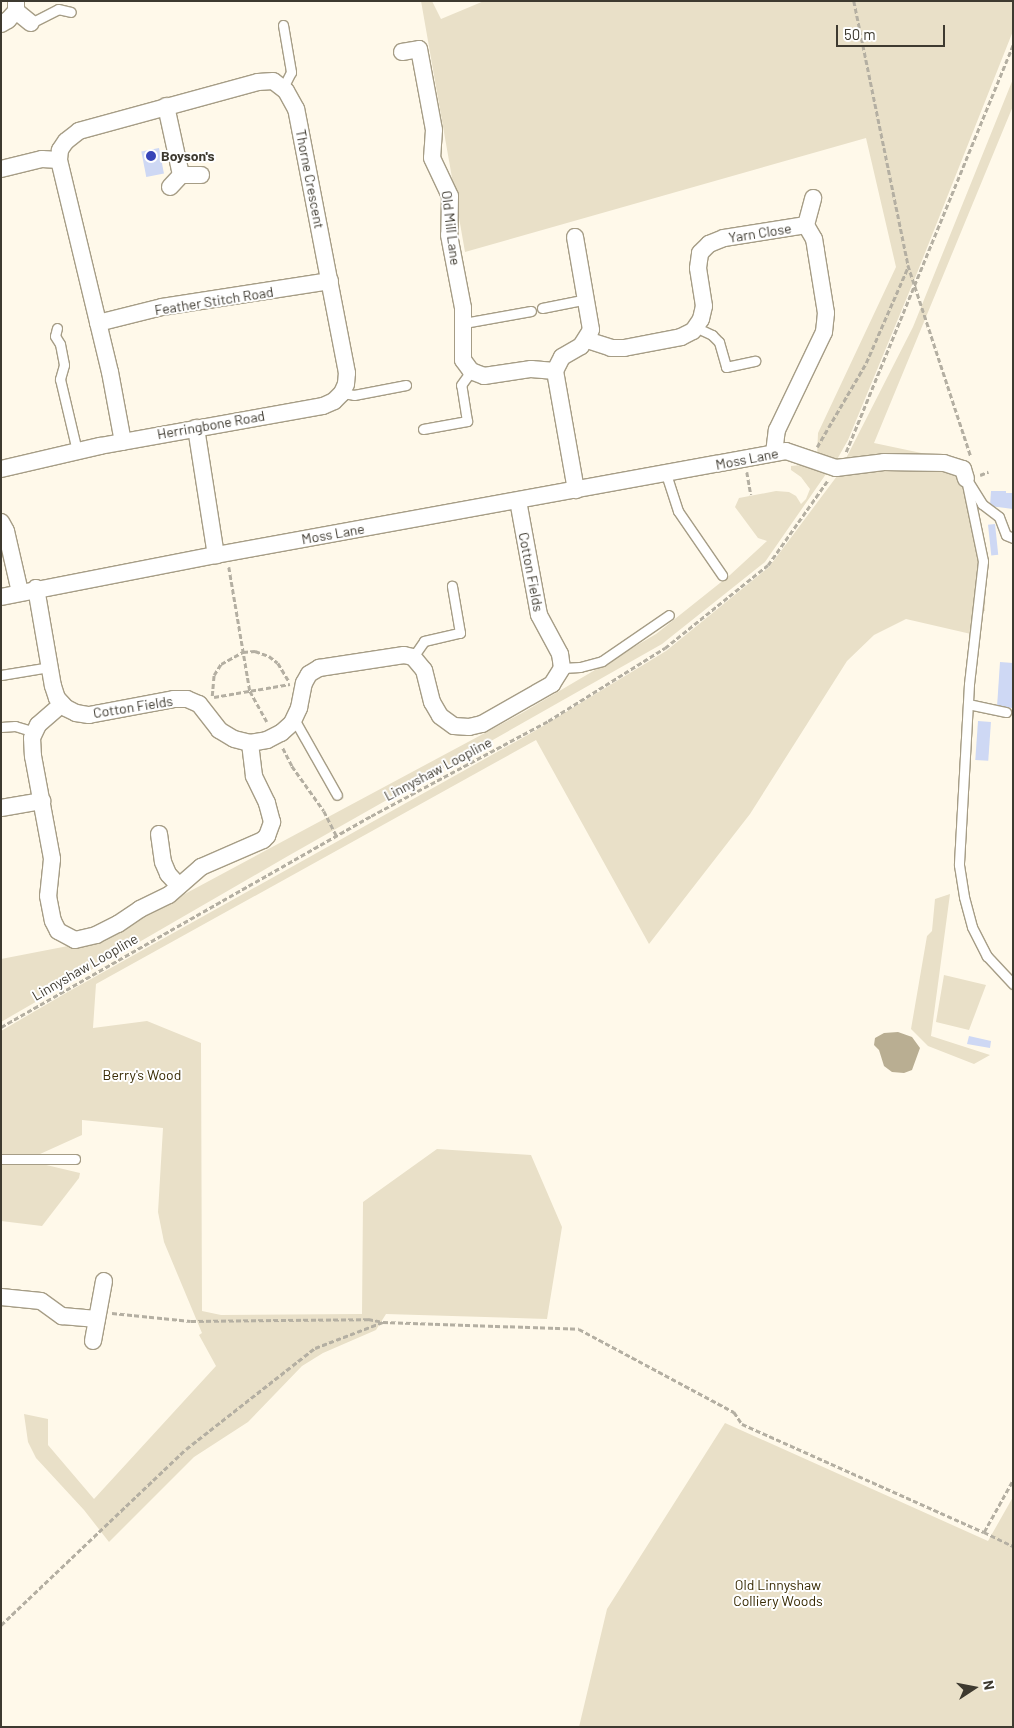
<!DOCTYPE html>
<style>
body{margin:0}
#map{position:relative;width:1014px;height:1728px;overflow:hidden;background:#fff9ea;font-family:Barlow,sans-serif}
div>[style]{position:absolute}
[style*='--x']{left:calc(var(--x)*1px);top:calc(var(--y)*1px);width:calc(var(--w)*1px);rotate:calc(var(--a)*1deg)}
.green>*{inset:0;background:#e9e0c8}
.water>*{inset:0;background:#b9ae92}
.building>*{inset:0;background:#ced8f4;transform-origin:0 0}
.path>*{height:2.5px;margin-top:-1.25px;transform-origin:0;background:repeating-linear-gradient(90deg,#b4afa2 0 5px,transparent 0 7.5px)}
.roads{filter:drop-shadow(1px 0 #a69d86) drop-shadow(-1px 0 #a69d86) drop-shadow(0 1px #a69d86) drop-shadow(0 -1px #a69d86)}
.service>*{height:9px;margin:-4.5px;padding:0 4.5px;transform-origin:4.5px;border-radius:4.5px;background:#fff}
.minor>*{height:16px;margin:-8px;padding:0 8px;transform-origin:8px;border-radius:8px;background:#fff}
.dots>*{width:14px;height:14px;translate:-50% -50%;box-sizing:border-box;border:2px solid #fff;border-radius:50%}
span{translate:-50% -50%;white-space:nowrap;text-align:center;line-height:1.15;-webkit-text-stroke:4px #fff;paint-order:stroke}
.poi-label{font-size:14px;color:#3e3a30;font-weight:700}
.left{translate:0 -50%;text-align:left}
.street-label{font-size:14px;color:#3e3a30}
.park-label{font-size:14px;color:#382b04}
.frame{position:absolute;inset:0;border:2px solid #3e3a30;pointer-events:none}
.north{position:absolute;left:949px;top:1663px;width:50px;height:50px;-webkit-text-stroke:4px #fff;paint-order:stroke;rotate:79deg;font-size:14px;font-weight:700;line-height:20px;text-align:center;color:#3e3a30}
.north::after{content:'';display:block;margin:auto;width:18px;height:22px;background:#3e3a30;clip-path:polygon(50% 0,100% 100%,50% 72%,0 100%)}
.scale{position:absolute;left:836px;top:25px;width:109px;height:22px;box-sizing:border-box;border:2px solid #3e3a30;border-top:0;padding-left:6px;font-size:15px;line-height:18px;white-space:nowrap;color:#3e3a30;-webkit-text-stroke:4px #fff;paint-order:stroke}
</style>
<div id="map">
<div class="green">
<div style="clip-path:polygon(421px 1px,432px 1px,441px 19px,484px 1px,1013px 1px,1013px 31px,917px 273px,848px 440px,835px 463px,817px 456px,818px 433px,896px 267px,866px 138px,465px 252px)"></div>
<div style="clip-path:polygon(1013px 79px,1013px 106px,874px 443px,964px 462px,986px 561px,985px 611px,974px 611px,971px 634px,906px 619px,874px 635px,847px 661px,750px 814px,649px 944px,536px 740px,96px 984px,93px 1028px,147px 1021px,201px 1043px,202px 1311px,221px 1315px,362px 1314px,363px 1202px,437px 1149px,531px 1155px,562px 1227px,547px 1319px,386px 1314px,376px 1330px,323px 1353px,302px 1366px,248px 1422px,194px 1457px,109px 1542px,84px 1510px,36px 1458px,28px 1442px,24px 1414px,48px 1419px,48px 1445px,94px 1499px,216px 1366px,199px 1335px,202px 1333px,164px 1242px,158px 1212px,163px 1128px,82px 1120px,82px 1135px,40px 1154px,1px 1155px,1px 1031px,66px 993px,533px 732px,666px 651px,769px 567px,837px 476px,913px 327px)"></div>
<div style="clip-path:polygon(801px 465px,810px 466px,826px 474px,765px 562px,662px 644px,288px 856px,1px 1022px,1px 959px,99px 940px,522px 713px,656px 634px,730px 575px,767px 541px,758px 538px,735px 507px,739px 498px,776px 491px,789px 492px,796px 496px,801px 504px,806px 499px,810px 489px,801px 477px,791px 470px,791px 466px)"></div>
<div style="clip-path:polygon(950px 894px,931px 1036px,990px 1055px,974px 1064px,928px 1046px,911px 1029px,927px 936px,932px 931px,935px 899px)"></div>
<div style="clip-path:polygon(944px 975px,986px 985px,969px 1030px,936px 1022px)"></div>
<div style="clip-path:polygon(1px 1164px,42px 1164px,80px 1173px,79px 1178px,42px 1226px,1px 1221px)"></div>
<div style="clip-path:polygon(725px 1423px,988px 1541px,1013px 1497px,1013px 1727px,579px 1727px,607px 1609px)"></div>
</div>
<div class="water">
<div style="clip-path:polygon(898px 1032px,912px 1037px,920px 1048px,912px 1070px,904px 1073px,892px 1072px,884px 1066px,879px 1050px,874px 1045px,875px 1038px,884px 1033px)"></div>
</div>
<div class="building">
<div style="left:159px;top:148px;width:26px;height:18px;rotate:79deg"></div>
<div style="clip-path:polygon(991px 491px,1006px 491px,1006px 493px,1013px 493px,1013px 509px,990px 506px)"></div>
<div style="left:995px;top:524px;width:31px;height:7px;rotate:84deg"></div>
<div style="clip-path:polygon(1000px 662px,1013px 663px,1013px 708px,997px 707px)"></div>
<div style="left:978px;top:721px;width:13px;height:39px;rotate:4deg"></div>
<div style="clip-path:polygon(969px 1036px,991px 1041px,990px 1048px,967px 1044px)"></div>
</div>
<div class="path">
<div style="--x:854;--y:1;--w:269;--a:78.4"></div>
<div style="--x:908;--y:265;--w:202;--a:71.8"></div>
<div style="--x:817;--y:447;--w:97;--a:-59.7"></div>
<div style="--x:866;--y:363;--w:105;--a:-66.4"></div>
<div style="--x:846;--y:452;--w:441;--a:-67.7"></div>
<div style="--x:747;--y:472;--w:23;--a:80"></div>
<div style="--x:980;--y:475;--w:9;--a:-21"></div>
<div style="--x:229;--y:567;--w:126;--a:80.4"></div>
<div style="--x:250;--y:691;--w:35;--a:61"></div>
<div style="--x:212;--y:696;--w:21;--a:-85"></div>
<div style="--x:214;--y:675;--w:13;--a:-58"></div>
<div style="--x:221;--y:664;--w:25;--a:-29"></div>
<div style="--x:243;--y:652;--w:12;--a:-5"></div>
<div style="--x:255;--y:651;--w:15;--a:20"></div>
<div style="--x:269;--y:656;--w:11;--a:38"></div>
<div style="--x:278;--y:663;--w:21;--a:59"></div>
<div style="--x:214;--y:697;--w:77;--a:-9.7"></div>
<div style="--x:283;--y:748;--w:20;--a:63"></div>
<div style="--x:292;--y:766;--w:55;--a:54.6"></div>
<div style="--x:324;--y:811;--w:28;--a:63"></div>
<div style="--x:1;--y:1027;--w:426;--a:-29.7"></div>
<div style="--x:371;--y:816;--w:201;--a:-28.2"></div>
<div style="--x:548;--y:721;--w:138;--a:-32"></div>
<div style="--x:665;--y:648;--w:132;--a:-38.9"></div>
<div style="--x:768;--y:565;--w:104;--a:-54.8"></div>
<div style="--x:112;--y:1313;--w:79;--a:5.8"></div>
<div style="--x:191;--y:1321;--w:177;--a:-0.6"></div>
<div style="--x:368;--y:1319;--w:15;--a:11"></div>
<div style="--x:984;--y:1532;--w:32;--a:26"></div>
<div style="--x:1;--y:1625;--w:255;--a:-43.6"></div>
<div style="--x:186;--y:1449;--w:164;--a:-38.1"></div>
<div style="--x:315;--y:1348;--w:73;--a:-20.9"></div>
<div style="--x:383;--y:1322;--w:196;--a:2"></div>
<div style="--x:579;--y:1329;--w:176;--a:28.2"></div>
<div style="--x:734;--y:1412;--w:14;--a:56"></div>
<div style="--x:742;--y:1424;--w:265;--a:24.1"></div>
<div style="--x:984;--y:1532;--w:60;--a:-60.9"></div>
</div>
<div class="roads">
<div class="service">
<div style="--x:31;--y:23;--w:30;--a:-27"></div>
<div style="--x:58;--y:9;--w:13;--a:13"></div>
<div style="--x:283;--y:25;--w:48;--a:80.3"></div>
<div style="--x:291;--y:72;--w:18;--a:117"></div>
<div style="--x:542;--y:308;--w:46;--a:-11.3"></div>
<div style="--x:464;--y:323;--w:68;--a:-10.2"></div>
<div style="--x:695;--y:327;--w:19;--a:25"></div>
<div style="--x:712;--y:335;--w:10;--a:45"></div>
<div style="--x:719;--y:342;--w:26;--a:74"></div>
<div style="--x:726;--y:367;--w:30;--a:-12"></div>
<div style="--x:57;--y:328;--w:8;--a:104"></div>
<div style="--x:55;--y:336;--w:9;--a:58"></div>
<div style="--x:60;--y:344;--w:21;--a:79"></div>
<div style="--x:64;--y:365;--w:15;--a:106"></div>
<div style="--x:60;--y:379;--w:74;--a:76.7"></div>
<div style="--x:342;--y:393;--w:12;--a:9"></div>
<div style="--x:354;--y:395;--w:53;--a:-10.9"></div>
<div style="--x:423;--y:429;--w:45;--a:-10.3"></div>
<div style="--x:467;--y:421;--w:36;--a:-99"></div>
<div style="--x:461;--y:385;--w:17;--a:-54"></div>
<div style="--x:666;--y:474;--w:39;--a:72"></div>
<div style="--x:678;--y:511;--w:78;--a:55.5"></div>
<div style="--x:966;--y:479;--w:84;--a:78.3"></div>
<div style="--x:983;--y:561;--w:124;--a:96.5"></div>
<div style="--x:969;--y:684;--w:181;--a:93.2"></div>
<div style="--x:959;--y:865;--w:32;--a:81"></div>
<div style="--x:964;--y:897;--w:31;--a:75"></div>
<div style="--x:972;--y:927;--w:33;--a:63"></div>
<div style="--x:987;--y:956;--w:38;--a:47"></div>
<div style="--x:969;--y:483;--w:25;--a:58"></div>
<div style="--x:982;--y:504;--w:21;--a:37"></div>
<div style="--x:999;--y:517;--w:19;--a:69"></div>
<div style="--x:1006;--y:535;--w:8;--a:23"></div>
<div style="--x:413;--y:657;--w:19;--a:-55"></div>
<div style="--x:424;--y:641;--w:37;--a:-13"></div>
<div style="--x:460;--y:633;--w:48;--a:-99.7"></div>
<div style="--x:562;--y:668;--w:18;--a:-3"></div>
<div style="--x:580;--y:667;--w:23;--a:-15"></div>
<div style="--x:602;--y:661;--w:81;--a:-34.5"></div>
<div style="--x:1;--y:675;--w:50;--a:-9.3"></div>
<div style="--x:968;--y:704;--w:39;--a:12"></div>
<div style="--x:294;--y:719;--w:87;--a:60.5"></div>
<div style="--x:1;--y:727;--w:14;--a:-4"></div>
<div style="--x:15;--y:726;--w:21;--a:17"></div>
<div style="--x:1;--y:1159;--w:74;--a:0"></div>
</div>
<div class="minor">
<div style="--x:16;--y:11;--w:19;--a:39"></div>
<div style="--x:1;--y:24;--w:8;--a:-30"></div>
<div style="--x:8;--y:20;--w:12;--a:-48"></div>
<div style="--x:16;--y:11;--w:10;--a:-90"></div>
<div style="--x:402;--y:52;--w:17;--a:-10"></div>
<div style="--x:419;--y:49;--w:82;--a:79.5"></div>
<div style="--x:434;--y:130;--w:28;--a:94"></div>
<div style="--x:432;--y:158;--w:42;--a:64.7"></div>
<div style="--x:450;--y:196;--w:39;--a:91"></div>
<div style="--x:449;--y:235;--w:74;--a:79.1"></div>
<div style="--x:463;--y:308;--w:52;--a:90"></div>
<div style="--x:463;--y:360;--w:14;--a:54"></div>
<div style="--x:471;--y:371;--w:14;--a:21"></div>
<div style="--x:484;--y:376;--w:48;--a:-8.5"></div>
<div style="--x:531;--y:369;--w:24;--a:5"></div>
<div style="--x:166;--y:106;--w:71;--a:77.7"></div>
<div style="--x:1;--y:169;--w:42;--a:-13.7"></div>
<div style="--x:42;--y:159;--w:17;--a:3"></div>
<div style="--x:170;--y:187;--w:16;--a:-47"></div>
<div style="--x:181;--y:175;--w:20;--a:0"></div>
<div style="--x:575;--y:237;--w:94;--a:80.2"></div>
<div style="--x:591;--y:330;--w:19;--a:122"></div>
<div style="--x:581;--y:346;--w:22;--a:150"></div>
<div style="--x:562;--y:357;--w:16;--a:117"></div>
<div style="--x:555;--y:371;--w:121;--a:80"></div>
<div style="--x:98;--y:323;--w:66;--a:-14"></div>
<div style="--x:162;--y:307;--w:170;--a:-8.8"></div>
<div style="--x:587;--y:340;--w:25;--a:18"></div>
<div style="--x:611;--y:348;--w:13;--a:0"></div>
<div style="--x:624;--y:348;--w:58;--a:-10.9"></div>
<div style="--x:681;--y:337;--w:13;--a:-27"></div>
<div style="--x:693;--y:331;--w:14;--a:-56"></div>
<div style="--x:701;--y:319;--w:13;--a:-77"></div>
<div style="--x:704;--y:306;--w:38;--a:-99"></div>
<div style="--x:698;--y:268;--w:15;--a:-82"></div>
<div style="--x:700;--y:253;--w:13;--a:-45"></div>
<div style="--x:709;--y:244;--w:16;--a:-22"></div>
<div style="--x:724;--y:238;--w:83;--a:-9"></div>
<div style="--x:196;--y:428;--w:129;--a:81.1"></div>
<div style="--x:774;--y:453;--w:23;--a:-83"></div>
<div style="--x:777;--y:430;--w:109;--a:-64.4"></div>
<div style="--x:824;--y:332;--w:19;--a:-84"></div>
<div style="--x:826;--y:313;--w:63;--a:-99.2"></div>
<div style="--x:816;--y:251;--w:12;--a:-99"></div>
<div style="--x:814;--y:239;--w:16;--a:-120"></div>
<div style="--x:806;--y:225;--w:28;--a:-75"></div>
<div style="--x:1;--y:469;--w:102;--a:-13.1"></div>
<div style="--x:100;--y:446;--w:227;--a:-10.2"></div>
<div style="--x:323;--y:406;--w:12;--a:-24"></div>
<div style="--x:334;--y:401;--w:11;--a:-45"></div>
<div style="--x:342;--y:393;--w:10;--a:-66"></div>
<div style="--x:346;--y:384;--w:11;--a:-85"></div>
<div style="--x:347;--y:373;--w:269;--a:-100.9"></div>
<div style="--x:296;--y:109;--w:21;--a:-119"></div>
<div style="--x:286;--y:91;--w:16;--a:-142"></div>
<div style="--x:273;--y:81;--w:15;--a:176"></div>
<div style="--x:258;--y:82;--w:186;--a:164.7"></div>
<div style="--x:79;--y:131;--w:16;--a:142"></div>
<div style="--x:66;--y:141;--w:11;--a:124"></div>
<div style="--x:60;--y:150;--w:10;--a:96"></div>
<div style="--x:59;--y:160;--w:218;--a:76.5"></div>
<div style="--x:110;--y:372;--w:71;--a:79.5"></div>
<div style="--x:1;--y:522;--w:10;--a:61"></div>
<div style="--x:6;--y:531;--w:63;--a:77.1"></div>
<div style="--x:36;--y:588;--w:99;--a:80.2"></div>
<div style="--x:53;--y:686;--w:13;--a:72"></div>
<div style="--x:57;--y:698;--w:13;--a:48"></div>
<div style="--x:66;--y:708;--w:11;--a:27"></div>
<div style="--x:76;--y:713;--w:13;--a:9"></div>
<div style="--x:89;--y:715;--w:86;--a:-10.7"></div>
<div style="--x:174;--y:699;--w:13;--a:0"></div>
<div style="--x:187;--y:699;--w:13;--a:23"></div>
<div style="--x:199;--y:704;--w:33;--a:52"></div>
<div style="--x:219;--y:730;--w:17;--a:31"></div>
<div style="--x:234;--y:739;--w:16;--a:14"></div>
<div style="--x:250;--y:743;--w:17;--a:-10"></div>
<div style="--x:267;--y:740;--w:16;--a:-27"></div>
<div style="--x:281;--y:733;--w:15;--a:-42"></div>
<div style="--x:292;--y:723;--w:17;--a:-65"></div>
<div style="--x:299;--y:708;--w:25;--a:-79"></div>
<div style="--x:304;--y:683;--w:10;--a:-61"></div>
<div style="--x:309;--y:674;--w:12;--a:-31"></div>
<div style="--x:319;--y:668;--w:86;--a:-8.7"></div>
<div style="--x:404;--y:655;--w:9;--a:13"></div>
<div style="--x:413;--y:657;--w:17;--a:50"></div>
<div style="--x:424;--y:670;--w:33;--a:76"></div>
<div style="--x:432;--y:702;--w:16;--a:60"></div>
<div style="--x:440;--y:716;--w:17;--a:36"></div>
<div style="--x:454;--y:726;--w:15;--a:4"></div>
<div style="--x:469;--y:727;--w:13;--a:-13"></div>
<div style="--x:482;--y:724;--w:81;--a:-29.7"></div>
<div style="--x:552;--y:684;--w:19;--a:-58"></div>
<div style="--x:562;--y:668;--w:14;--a:-98"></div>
<div style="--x:560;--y:654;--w:44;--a:-118.3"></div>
<div style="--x:539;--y:615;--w:116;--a:-100.4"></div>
<div style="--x:1;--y:597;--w:219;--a:-11.1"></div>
<div style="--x:216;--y:555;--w:579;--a:-10.34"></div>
<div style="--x:786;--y:451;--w:53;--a:18.8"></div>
<div style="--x:836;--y:468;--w:48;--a:-7.1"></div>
<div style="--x:884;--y:462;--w:60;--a:1"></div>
<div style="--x:944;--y:463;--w:20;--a:18"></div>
<div style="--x:963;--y:469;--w:10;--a:73"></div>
<div style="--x:62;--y:704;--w:32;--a:139"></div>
<div style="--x:38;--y:725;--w:14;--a:115"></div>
<div style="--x:32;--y:738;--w:18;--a:87"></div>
<div style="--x:33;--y:756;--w:105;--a:79.5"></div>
<div style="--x:52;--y:859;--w:37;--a:96"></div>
<div style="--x:48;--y:896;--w:25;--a:79"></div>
<div style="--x:53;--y:921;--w:11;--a:63"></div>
<div style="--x:58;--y:931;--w:19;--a:28"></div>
<div style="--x:75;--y:940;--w:22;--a:-13"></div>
<div style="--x:96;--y:935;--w:25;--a:-27"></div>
<div style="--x:118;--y:924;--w:27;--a:-34"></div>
<div style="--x:140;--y:909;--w:32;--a:-26"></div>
<div style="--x:169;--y:895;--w:43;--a:-41.2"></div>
<div style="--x:201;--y:867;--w:68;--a:-23.5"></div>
<div style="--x:263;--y:840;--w:6;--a:-45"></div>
<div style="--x:267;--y:836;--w:15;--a:-70"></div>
<div style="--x:272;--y:822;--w:20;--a:-105"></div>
<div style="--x:267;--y:803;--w:30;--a:-116"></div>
<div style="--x:254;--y:776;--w:33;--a:-97"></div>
<div style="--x:1;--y:808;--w:42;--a:-9.7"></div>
<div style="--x:159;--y:834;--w:28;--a:82"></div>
<div style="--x:163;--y:862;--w:13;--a:67"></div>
<div style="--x:168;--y:874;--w:16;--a:47"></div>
<div style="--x:1;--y:1297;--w:40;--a:5.7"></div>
<div style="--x:41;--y:1301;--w:26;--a:36"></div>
<div style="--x:62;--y:1316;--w:35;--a:5"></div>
<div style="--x:93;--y:1341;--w:61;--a:-79.6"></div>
</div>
</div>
<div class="dots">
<div style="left:151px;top:156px;background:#3745b8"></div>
</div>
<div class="poi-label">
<span class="left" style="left:161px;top:156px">Boyson's</span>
</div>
<div class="street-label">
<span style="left:310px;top:179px;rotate:79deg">Thorne Crescent</span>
<span style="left:451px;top:228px;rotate:83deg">Old Mill Lane</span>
<span style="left:760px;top:233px;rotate:-9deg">Yarn Close</span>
<span style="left:214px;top:301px;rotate:-9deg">Feather Stitch Road</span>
<span style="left:211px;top:425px;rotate:-10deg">Herringbone Road</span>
<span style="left:747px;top:459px;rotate:-11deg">Moss Lane</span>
<span style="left:333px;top:534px;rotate:-10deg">Moss Lane</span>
<span style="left:531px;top:572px;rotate:79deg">Cotton Fields</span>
<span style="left:133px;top:707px;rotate:-9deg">Cotton Fields</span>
<span style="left:438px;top:769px;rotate:-28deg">Linnyshaw Loopline</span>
<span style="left:85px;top:967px;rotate:-30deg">Linnyshaw Loopline</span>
</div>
<div class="park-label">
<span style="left:142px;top:1075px">Berry's Wood</span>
<span style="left:778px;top:1593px">Old Linnyshaw<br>Colliery Woods</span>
</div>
<div class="frame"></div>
<div class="north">N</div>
<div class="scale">50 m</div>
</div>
